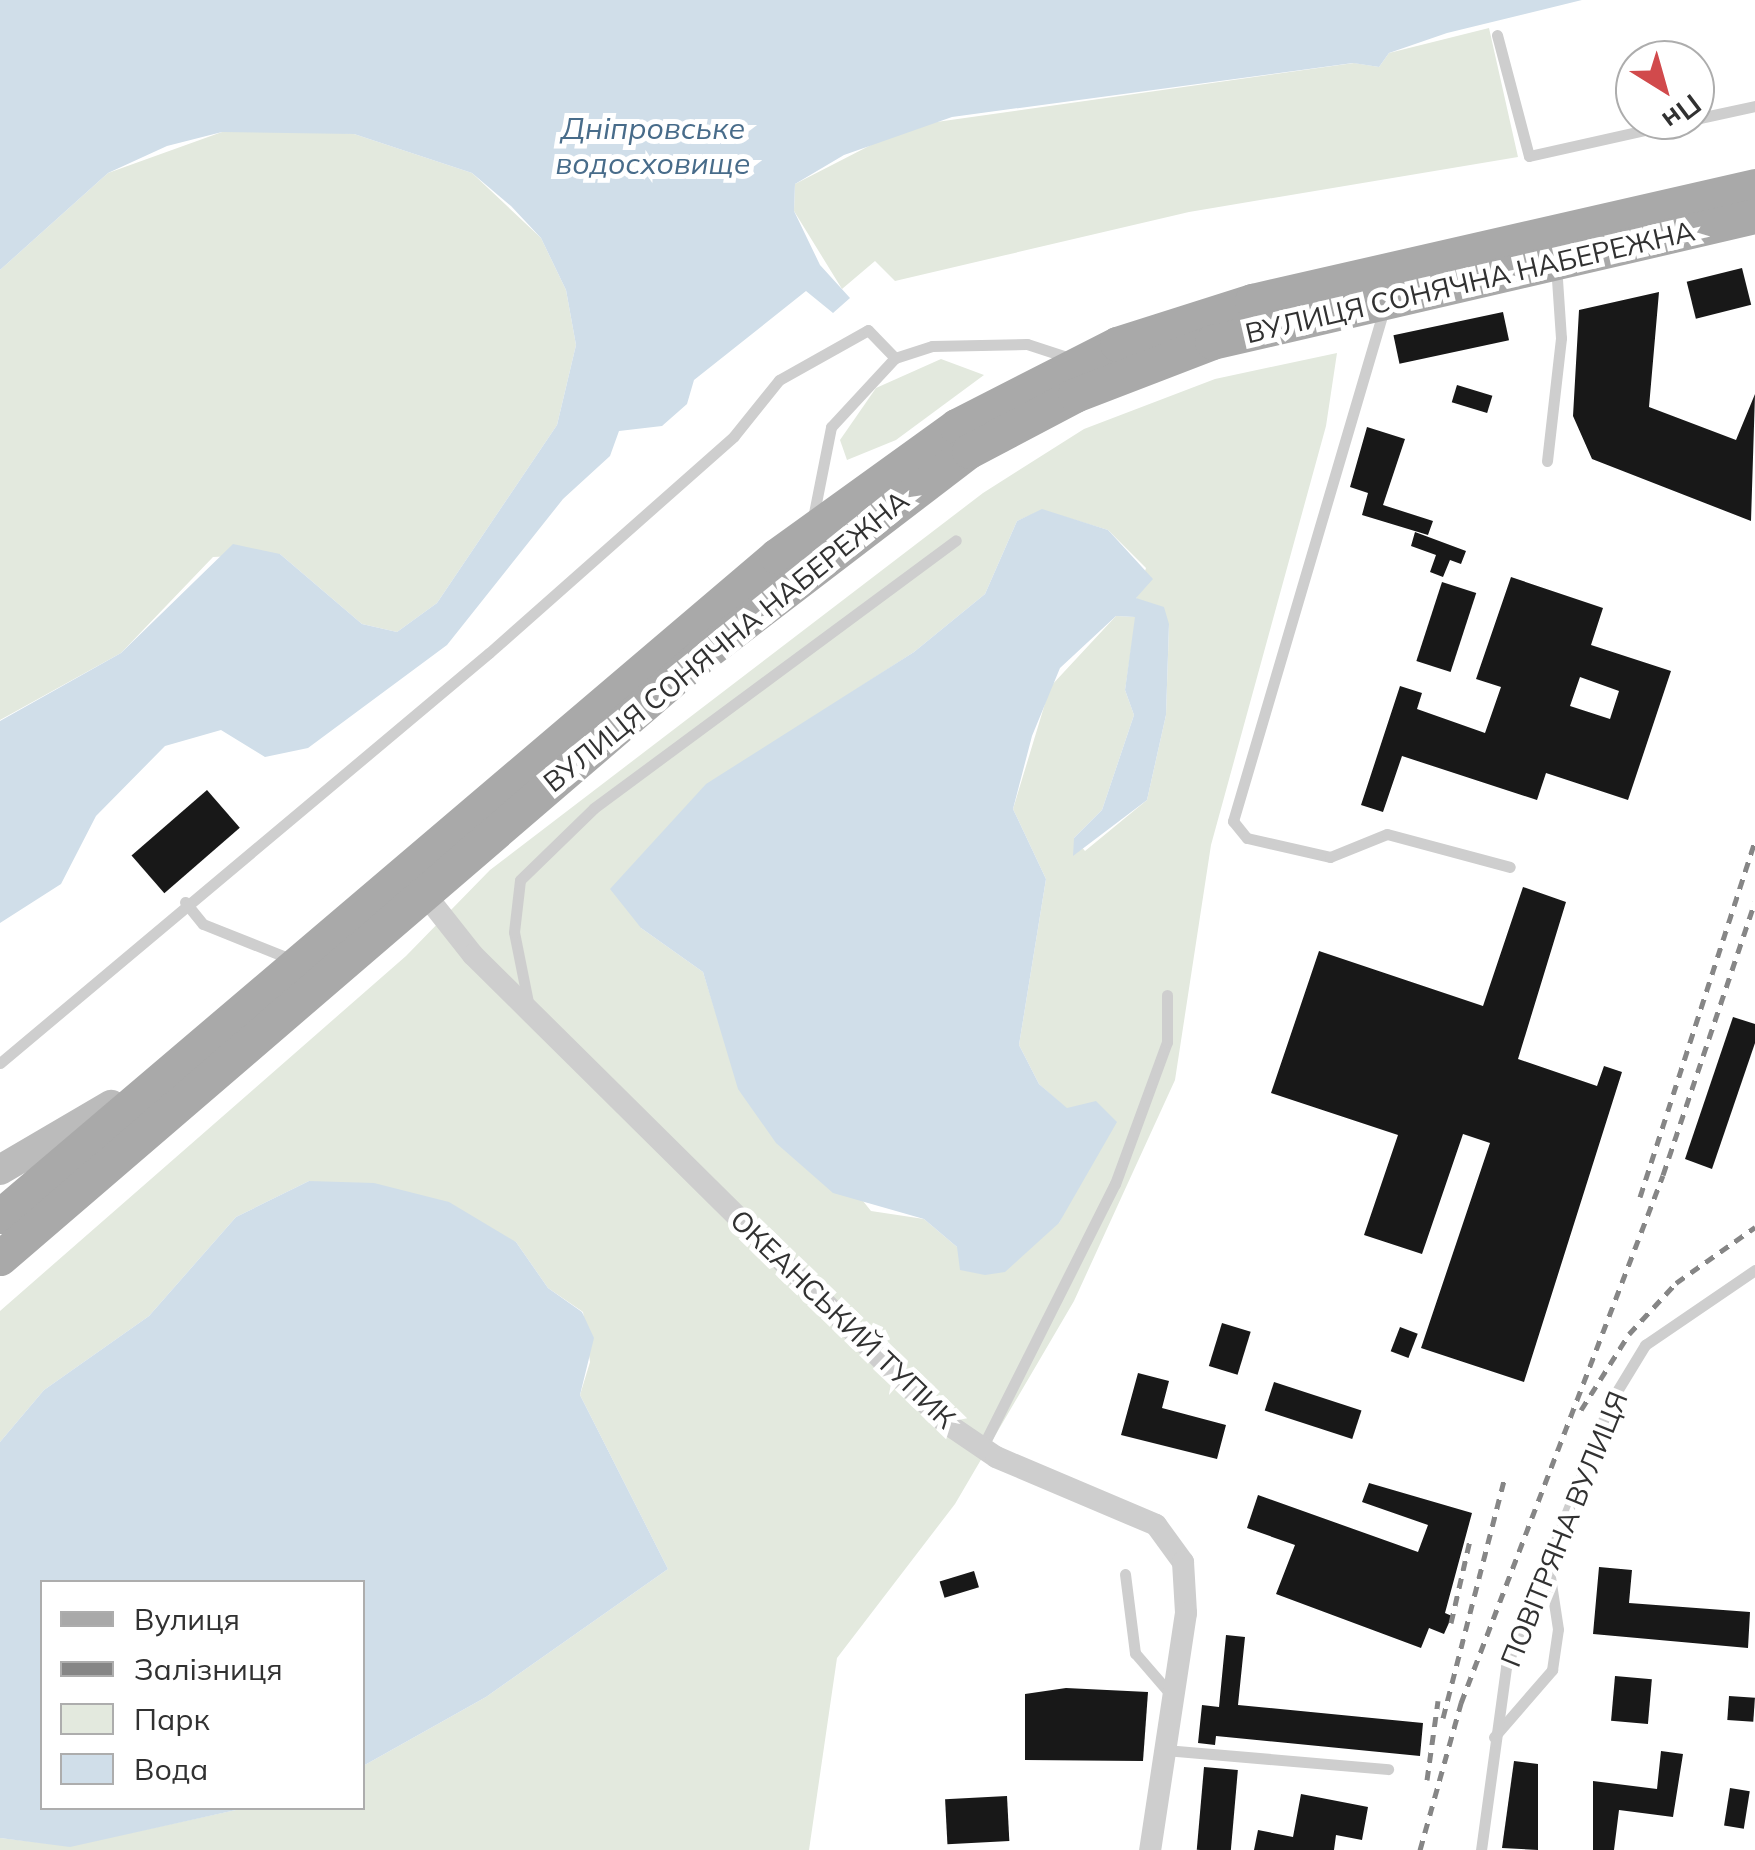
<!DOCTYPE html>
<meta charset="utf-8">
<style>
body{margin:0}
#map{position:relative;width:1755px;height:1850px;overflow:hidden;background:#fff;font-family:Mulish,sans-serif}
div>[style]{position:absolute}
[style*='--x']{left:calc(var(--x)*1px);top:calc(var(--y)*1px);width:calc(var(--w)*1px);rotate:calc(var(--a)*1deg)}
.green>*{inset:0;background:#e3e9de}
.water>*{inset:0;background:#d0dee9}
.building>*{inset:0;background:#181818;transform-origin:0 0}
.service>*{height:11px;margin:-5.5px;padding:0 5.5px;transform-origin:5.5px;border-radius:5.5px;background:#cecece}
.minor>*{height:22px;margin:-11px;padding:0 11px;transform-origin:11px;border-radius:11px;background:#cecece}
.secondary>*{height:30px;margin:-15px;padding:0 15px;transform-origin:15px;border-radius:15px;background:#bbb}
.primary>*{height:35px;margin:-17.5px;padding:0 17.5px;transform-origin:17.5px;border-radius:17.5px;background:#a9a9a9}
.rail>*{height:5px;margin-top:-2.5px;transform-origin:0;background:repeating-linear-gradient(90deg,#868686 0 10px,transparent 0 18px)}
span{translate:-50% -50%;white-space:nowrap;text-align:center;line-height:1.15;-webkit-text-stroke:10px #fff;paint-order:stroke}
.street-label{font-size:28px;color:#313131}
.water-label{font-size:30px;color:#486c8a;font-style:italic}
.legend{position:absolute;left:40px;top:1580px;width:325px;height:230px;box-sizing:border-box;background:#fff;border:2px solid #adadad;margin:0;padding:12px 18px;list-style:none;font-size:30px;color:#313131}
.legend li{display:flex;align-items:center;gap:20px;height:50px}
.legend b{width:50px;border:2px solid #adadad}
.north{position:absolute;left:1615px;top:40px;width:100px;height:100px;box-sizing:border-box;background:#fff;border:2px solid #adadad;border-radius:50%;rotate:143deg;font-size:28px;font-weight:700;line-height:40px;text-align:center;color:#313131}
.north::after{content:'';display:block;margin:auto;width:35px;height:45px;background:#d14a4c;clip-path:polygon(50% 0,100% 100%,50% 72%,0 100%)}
</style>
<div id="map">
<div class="green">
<div style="clip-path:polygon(1489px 28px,1518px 157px,1189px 212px,895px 281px,875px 261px,842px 289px,794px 211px,795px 184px,908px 126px,1354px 63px,1379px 67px,1389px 53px)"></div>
<div style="clip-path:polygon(293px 128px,354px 134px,472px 173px,541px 238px,566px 290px,576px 345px,557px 425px,437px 603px,397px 632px,362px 624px,280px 554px,213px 557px,121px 653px,0 720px,0 270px,108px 173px,222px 132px)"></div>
<div style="clip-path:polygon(evenodd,1337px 353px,1326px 426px,1211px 845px,1175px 1080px,1074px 1301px,955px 1504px,837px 1658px,809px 1850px,0 1850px,0 1838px,70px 1846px,245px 1808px,362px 1808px,363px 1766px,486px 1697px,668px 1569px,580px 1395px,590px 1362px,583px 1312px,548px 1288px,516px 1242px,309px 1181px,236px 1217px,149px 1316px,44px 1390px,0 1442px,0 1311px,406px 956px,490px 870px,983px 493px,1084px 429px,1215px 379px,1337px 353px,1042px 510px,1108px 530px,1146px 568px,1136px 598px,1169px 625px,1166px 715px,1147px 800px,1085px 851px,1074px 838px,1102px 810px,1134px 715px,1125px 690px,1136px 617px,1116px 616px,1050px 687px,1013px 809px,1046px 879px,1019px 1045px,1039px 1084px,1067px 1109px,1078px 1182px,1059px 1223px,957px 1247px,924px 1219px,871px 1211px,718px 1020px,703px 972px,641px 928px,761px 751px,914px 652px,985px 594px,1017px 521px,1042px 510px)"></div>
<div style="clip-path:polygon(941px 359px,984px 375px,896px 440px,847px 460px,840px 440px,876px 388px)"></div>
</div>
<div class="water">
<div style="clip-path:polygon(0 0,1582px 0,1447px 33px,1389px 53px,1379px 67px,1353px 63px,952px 117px,844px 155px,795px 184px,794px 211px,820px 265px,850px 298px,833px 313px,806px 291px,694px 380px,687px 404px,662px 426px,619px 431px,610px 456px,563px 499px,447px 645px,308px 748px,265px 757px,221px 730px,165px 746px,96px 816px,61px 884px,0 923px,0 721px,121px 653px,233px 544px,280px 554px,362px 624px,397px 632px,437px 603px,557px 425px,576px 345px,566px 290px,541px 238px,511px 206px,472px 173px,354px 134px,222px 132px,167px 146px,108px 173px,0 270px)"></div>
<div style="clip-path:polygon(1042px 509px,1108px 530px,1153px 579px,1136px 598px,1164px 607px,1169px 624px,1166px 715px,1147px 800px,1073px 856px,1074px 838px,1102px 810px,1134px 715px,1125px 690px,1135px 617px,1116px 616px,1060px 668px,1032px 736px,1013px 809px,1046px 879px,1019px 1045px,1039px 1084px,1067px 1108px,1096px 1101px,1117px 1122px,1059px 1223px,1005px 1272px,985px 1275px,960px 1270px,957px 1247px,924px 1219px,833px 1193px,776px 1143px,738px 1089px,703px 972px,641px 928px,610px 889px,706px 784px,914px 652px,985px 594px,1017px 521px)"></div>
<div style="clip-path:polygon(309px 1181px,374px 1183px,449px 1202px,516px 1242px,548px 1288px,582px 1312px,594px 1338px,580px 1395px,668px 1569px,486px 1697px,363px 1766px,362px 1582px,42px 1582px,42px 1808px,245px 1808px,70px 1847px,0 1838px,0 1442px,44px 1390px,149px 1316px,236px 1217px)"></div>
</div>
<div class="building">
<div style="left:1742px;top:268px;width:38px;height:57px;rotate:76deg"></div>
<div style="clip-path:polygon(1659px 292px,1649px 407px,1736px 440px,1755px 394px,1751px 521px,1592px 459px,1573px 416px,1579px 310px)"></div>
<div style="left:1503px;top:312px;width:29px;height:112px;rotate:78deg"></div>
<div style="left:1457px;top:385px;width:37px;height:18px;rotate:17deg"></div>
<div style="clip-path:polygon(1367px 427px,1405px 439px,1383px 505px,1433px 521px,1428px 535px,1362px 515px,1368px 493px,1350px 487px)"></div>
<div style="clip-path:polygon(1415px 532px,1466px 551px,1461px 564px,1450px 560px,1443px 577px,1430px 572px,1436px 555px,1411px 546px)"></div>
<div style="clip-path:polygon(evenodd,1511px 577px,1603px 608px,1591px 645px,1671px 671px,1628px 800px,1546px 773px,1537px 800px,1402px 756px,1383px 812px,1361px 805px,1400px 686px,1422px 693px,1417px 709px,1485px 733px,1501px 687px,1476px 679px,1511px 577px,1580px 677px,1619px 691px,1610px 719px,1570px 706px,1580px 677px)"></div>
<div style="left:1442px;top:582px;width:36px;height:83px;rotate:18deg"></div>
<div style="left:207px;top:790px;width:50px;height:100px;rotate:49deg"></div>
<div style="clip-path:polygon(1523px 887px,1566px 902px,1518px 1059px,1597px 1086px,1604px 1066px,1622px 1072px,1524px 1382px,1421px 1348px,1490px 1143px,1463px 1134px,1422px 1254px,1364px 1235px,1398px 1135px,1271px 1093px,1319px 951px,1483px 1006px)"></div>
<div style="clip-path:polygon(1733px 1017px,1755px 1024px,1755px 1043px,1712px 1169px,1685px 1159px)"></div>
<div style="left:1222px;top:1323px;width:30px;height:45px;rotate:17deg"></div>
<div style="left:1400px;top:1327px;width:19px;height:26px;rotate:21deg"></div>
<div style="clip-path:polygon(1138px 1373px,1169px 1381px,1162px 1408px,1226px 1425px,1217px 1459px,1121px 1435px)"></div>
<div style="left:1274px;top:1382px;width:92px;height:30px;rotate:18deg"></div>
<div style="clip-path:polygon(1369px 1483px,1472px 1513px,1445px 1613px,1452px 1616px,1444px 1634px,1429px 1628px,1421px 1648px,1276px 1594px,1295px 1545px,1247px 1528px,1258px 1495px,1418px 1552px,1428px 1525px,1362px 1502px)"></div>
<div style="clip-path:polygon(1599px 1567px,1632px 1570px,1629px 1603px,1750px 1612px,1748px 1648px,1593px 1634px)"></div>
<div style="left:974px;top:1571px;width:17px;height:36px;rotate:73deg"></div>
<div style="clip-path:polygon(1226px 1635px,1245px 1637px,1238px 1705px,1423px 1723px,1420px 1756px,1216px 1736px,1215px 1745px,1198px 1743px,1202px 1705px,1219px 1707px)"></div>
<div style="left:1615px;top:1676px;width:37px;height:45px;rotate:5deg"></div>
<div style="clip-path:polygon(1066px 1688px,1148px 1692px,1143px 1761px,1025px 1760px,1025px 1694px)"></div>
<div style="left:1729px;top:1696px;width:26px;height:24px;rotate:4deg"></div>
<div style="clip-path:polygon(1661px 1751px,1683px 1754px,1673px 1817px,1619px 1810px,1614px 1850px,1593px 1850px,1593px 1781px,1657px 1789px)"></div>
<div style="clip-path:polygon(1514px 1761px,1538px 1764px,1538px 1850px,1502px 1848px)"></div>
<div style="left:1204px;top:1767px;width:34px;height:83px;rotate:5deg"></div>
<div style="left:1730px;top:1788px;width:20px;height:38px;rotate:9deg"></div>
<div style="clip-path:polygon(1301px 1794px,1368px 1807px,1362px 1840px,1336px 1835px,1334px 1850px,1254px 1850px,1258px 1830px,1293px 1837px)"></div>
<div style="left:1007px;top:1796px;width:45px;height:62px;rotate:87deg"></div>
</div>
<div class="service">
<div style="--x:1497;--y:35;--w:125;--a:75.2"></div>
<div style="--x:1529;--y:156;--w:165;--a:-12.6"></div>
<div style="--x:1695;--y:119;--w:61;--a:-12.2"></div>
<div style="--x:1384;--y:309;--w:534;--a:106.43"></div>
<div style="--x:1233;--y:821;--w:22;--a:51"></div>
<div style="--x:1247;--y:838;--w:85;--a:12.9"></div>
<div style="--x:1330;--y:857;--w:61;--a:-22"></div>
<div style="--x:1387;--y:834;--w:127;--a:15"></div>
<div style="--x:1547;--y:461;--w:124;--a:-83.5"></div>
<div style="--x:1561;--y:338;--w:73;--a:-93.9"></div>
<div style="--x:813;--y:518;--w:93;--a:-78.8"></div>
<div style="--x:831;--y:427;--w:94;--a:-47.2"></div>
<div style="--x:895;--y:358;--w:39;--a:-18"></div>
<div style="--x:932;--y:346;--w:95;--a:-1.2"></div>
<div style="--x:1027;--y:344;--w:45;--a:18"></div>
<div style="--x:185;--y:902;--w:28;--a:51"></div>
<div style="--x:203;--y:924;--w:92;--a:21.8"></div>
<div style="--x:529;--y:1007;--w:76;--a:-101.3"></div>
<div style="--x:514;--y:932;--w:52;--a:-83.4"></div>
<div style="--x:520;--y:880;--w:103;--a:-44.2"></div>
<div style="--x:594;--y:808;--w:450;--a:-36.5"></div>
<div style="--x:0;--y:1063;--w:638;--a:-39.98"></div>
<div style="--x:489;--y:653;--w:327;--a:-41.5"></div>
<div style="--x:734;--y:436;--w:72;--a:-51.2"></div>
<div style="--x:779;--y:380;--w:102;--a:-29.3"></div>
<div style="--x:868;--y:330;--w:39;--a:46"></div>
<div style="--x:982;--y:1448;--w:296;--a:-63.3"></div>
<div style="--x:1115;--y:1184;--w:151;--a:-69.9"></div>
<div style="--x:1167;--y:1042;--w:47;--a:-90"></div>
<div style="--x:1125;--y:1574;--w:80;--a:82.8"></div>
<div style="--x:1135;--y:1653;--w:58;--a:49.2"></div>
<div style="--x:1494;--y:1737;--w:89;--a:-49.1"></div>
<div style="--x:1552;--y:1670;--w:41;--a:-81.7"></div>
<div style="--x:1558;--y:1629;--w:66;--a:-98.7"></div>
<div style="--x:1165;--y:1750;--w:224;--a:4.9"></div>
<div style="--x:1481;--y:1850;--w:185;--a:-82.2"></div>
<div style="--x:1506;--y:1667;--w:286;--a:-68.5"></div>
<div style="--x:1611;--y:1401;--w:66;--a:-58.7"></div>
<div style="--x:1645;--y:1345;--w:133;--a:-34.3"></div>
</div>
<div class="minor">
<div style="--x:424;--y:893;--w:79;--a:51.7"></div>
<div style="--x:473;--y:955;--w:665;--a:44.7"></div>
<div style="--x:946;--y:1423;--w:60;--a:34.2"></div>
<div style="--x:996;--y:1457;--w:174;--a:23"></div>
<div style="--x:1156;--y:1525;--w:46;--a:53.9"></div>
<div style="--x:1183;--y:1562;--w:51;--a:86.6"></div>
<div style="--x:1186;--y:1613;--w:240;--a:98.6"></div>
</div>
<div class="secondary">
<div style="--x:0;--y:1170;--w:129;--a:-30.4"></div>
</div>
<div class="primary">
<div style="--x:0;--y:1216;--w:1019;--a:-40.38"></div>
<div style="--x:776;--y:556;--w:222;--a:-35.8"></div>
<div style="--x:956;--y:426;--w:181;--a:-27"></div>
<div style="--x:1117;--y:344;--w:142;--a:-17.7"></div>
<div style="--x:1252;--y:301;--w:516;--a:-12.88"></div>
<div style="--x:0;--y:1258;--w:920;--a:-40.68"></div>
<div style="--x:698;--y:658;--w:341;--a:-37.4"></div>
<div style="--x:969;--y:451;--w:120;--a:-27.8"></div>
<div style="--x:1075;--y:395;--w:147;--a:-21.1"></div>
<div style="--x:1212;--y:342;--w:557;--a:-13.06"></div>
</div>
<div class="rail">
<div style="--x:1640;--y:1197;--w:375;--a:-72.1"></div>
<div style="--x:1581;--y:1410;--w:90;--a:-57.7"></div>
<div style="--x:1629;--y:1334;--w:69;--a:-47.3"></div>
<div style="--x:1676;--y:1283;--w:97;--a:-35.3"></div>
<div style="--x:1451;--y:1623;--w:85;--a:-77.1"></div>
<div style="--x:1443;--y:1718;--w:250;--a:-75.6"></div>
<div style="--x:1427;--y:1780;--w:80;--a:-82.1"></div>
<div style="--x:1420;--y:1850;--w:153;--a:-74.4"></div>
<div style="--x:1461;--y:1703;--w:565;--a:-69.06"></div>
<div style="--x:1663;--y:1175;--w:288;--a:-71.4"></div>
</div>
<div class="street-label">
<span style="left:1470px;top:282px;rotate:-13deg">ВУЛИЦЯ СОНЯЧНА НАБЕРЕЖНА</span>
<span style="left:726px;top:641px;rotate:-39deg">ВУЛИЦЯ СОНЯЧНА НАБЕРЕЖНА</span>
<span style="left:843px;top:1319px;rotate:44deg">ОКЕАНСЬКИЙ ТУПИК</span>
<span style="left:1564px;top:1529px;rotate:-68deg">ПОВІТРЯНА ВУЛИЦЯ</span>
</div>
<div class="water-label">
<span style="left:653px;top:145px">Дніпровське<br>водосховище</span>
</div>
<ul class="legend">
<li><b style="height:12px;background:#a9a9a9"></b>Вулиця</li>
<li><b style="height:12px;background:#868686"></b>Залізниця</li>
<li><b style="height:28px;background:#e3e9de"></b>Парк</li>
<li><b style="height:28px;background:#d0dee9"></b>Вода</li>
</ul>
<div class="north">Пн</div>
</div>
